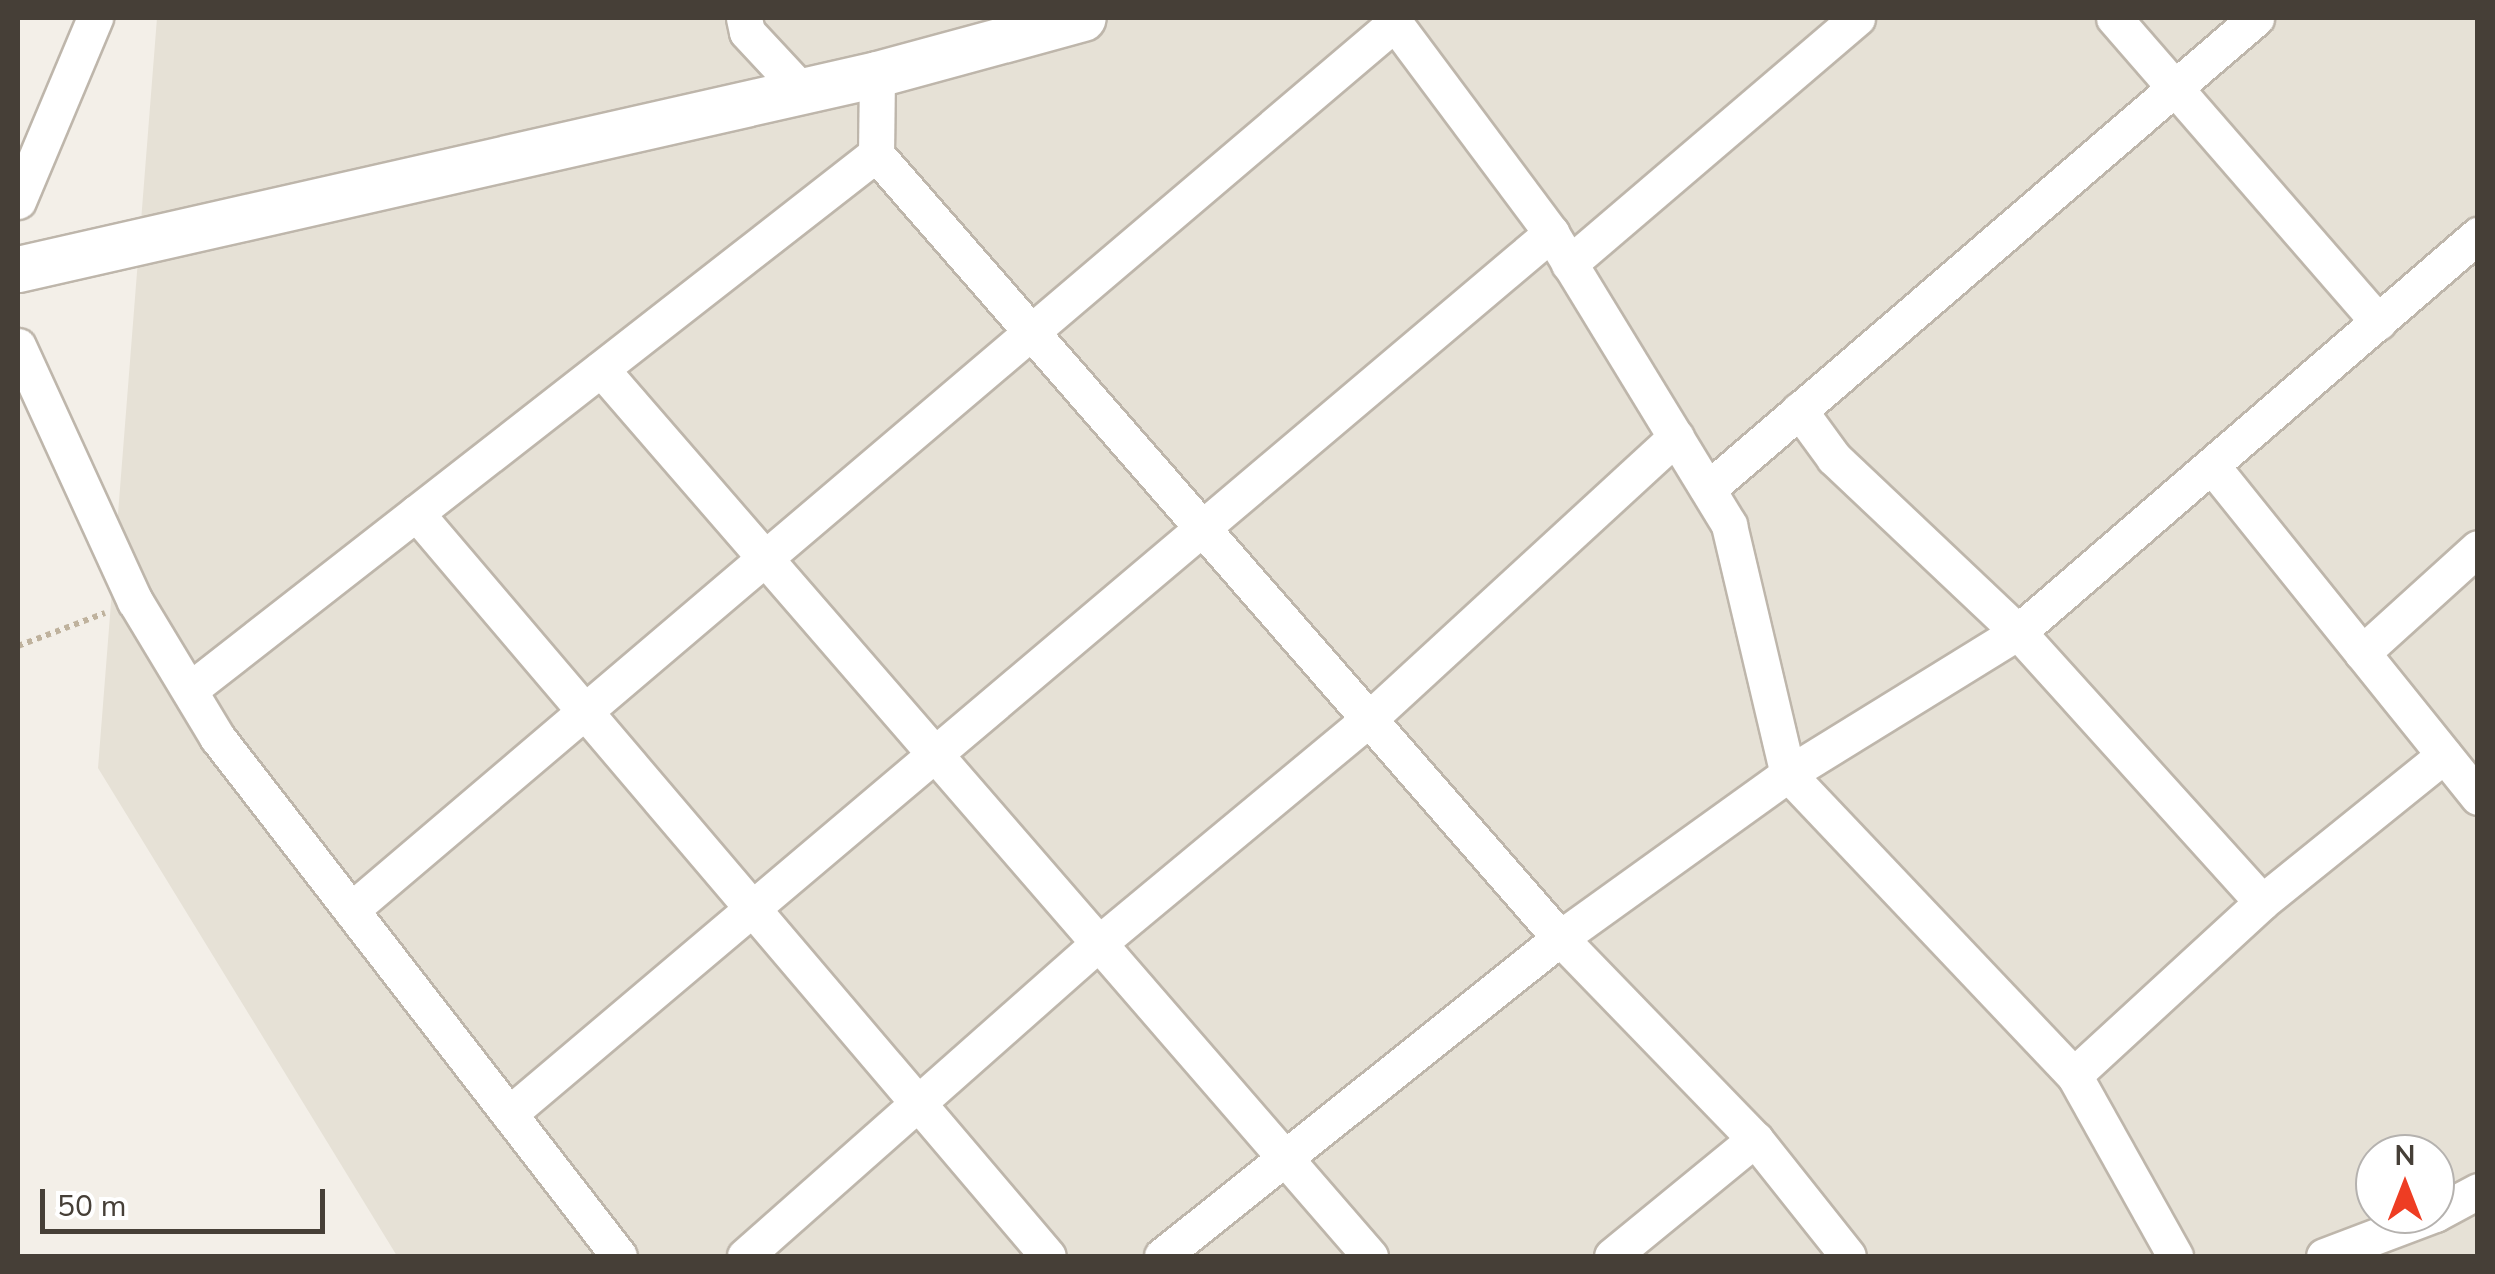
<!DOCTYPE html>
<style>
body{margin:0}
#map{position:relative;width:2495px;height:1274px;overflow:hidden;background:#f3efe8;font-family:"Nunito Sans",sans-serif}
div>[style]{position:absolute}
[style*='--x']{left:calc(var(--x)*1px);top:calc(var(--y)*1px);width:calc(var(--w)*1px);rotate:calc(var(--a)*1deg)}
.residential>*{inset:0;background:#e6e1d6}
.path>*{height:6px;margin-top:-3px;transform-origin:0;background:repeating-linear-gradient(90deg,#bfb29d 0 5px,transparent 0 10px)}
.roads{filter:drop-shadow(2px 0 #beb6ab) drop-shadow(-2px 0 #beb6ab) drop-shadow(0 2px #beb6ab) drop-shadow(0 -2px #beb6ab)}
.minor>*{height:35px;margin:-17.5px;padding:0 17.5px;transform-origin:17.5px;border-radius:17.5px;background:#fff}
.tertiary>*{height:45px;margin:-22.5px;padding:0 22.5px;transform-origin:22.5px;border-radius:22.5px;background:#fff}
span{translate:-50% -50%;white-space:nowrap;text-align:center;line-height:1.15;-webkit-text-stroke:8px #fff;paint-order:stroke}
.frame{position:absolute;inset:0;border:20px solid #463f37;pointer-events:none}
.north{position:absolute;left:2355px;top:1134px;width:100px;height:100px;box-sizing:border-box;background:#fff;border:2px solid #b5b2af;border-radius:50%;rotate:0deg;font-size:28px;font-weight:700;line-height:40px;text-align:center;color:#463f37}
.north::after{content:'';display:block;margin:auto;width:35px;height:45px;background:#ee3d23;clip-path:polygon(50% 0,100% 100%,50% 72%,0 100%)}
.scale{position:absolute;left:40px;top:1189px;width:285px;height:45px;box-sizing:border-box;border:5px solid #463f37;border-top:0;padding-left:12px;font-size:30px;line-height:35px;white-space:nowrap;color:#463f37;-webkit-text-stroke:8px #fff;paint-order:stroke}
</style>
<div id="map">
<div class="residential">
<div style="clip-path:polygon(evenodd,157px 18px,2477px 18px,2477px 1256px,397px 1256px,98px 768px,157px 18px,2375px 1154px,2435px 1154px,2435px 1214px,2375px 1214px,2375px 1154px)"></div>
</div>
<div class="path">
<div style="--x:18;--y:646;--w:93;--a:-20.8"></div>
</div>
<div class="roads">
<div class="minor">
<div style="--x:744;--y:18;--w:14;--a:78"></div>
<div style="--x:747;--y:32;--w:81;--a:47"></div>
<div style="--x:1391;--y:18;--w:268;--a:53.3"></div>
<div style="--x:1551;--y:233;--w:342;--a:58.6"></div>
<div style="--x:1729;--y:525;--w:256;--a:76.7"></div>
<div style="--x:1788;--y:774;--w:415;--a:46.5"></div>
<div style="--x:2074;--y:1075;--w:207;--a:60.8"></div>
<div style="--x:2114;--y:18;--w:403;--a:49"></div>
<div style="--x:877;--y:74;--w:80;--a:90.7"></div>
<div style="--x:876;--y:154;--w:1040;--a:48.9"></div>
<div style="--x:1560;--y:938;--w:280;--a:45.9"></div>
<div style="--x:1755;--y:1139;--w:149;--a:51.5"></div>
<div style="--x:18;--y:201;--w:199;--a:-67.2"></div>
<div style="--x:1569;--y:264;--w:379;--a:-40.5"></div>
<div style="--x:18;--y:346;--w:281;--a:65.4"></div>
<div style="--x:135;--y:601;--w:159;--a:58.9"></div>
<div style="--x:217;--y:737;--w:656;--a:52.24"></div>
<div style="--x:601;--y:369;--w:1174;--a:49.08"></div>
<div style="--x:1799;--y:410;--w:59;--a:53.9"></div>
<div style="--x:1834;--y:458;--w:253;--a:43.4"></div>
<div style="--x:2018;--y:632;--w:364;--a:47.9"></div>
<div style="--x:2212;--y:466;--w:425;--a:51.2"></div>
<div style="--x:1708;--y:489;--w:723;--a:-40.68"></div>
<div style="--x:416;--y:513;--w:975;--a:49.62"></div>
<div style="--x:2362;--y:653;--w:156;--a:-42.2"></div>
<div style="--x:192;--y:688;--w:868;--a:-37.98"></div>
<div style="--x:351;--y:910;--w:1365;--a:-40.36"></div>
<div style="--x:2074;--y:1075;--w:255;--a:-42.6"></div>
<div style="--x:2262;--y:902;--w:234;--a:-38.9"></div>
<div style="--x:509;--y:1114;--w:1365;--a:-40.21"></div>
<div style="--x:2435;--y:1214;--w:49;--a:-28.1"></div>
<div style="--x:745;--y:1256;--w:473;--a:-41.5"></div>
<div style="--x:1099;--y:943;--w:351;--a:-39.7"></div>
<div style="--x:1369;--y:719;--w:417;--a:-42.6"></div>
<div style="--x:1162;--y:1256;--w:509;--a:-38.62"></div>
<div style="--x:1560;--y:938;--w:281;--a:-35.7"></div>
<div style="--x:1788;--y:774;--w:270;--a:-31.7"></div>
<div style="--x:2018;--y:632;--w:608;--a:-40.8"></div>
<div style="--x:1612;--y:1256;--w:185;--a:-39.3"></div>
<div style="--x:2324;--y:1256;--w:119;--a:-20.7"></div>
</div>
<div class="tertiary">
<div style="--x:18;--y:269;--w:881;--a:-12.79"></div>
<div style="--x:877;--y:74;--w:213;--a:-15.2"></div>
</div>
</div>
<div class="frame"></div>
<div class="north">N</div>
<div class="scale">50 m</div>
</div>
